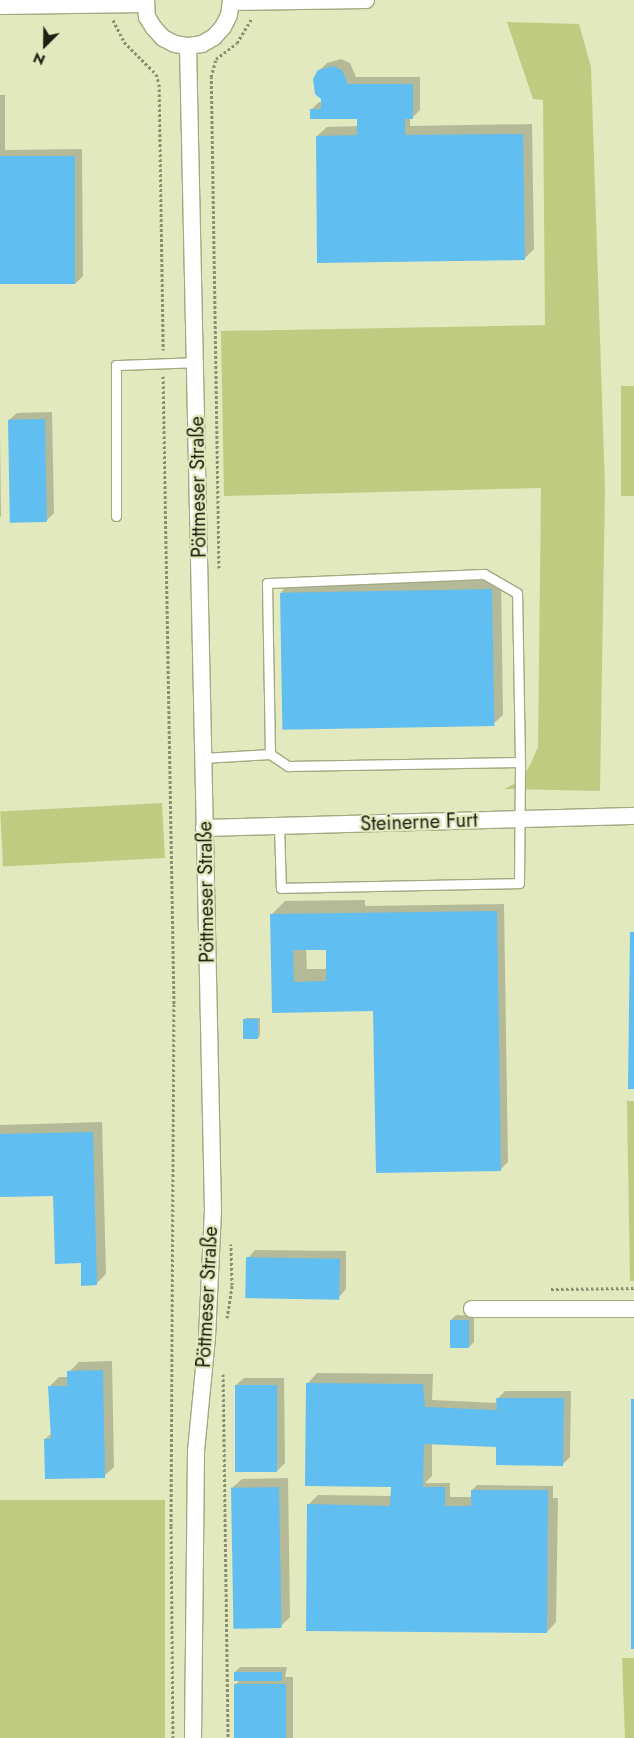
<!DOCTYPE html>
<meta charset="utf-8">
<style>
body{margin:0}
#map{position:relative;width:634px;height:1738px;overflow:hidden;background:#e2e9be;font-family:Jost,sans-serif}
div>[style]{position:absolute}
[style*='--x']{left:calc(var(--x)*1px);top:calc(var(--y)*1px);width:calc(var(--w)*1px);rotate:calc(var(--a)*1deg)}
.green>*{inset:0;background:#c0cb82;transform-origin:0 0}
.shadow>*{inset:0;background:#0003}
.building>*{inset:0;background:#61bef1;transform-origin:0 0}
.path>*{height:3px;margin-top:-1.5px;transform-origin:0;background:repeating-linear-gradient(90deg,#898e6f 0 2.5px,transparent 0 5px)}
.roads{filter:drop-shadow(1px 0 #a2a980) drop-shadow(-1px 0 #a2a980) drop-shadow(0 1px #a2a980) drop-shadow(0 -1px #a2a980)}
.service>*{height:9px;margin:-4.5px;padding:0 4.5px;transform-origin:4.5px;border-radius:4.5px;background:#fff}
.minor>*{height:16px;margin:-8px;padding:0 8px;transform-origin:8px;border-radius:8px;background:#fff}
span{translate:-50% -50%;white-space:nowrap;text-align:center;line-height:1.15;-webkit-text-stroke:4.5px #e2e9be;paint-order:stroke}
.street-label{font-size:20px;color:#1d1f0f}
.north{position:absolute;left:20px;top:20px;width:50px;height:50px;-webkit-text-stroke:4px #e2e9be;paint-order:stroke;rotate:203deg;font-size:14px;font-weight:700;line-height:20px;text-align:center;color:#1d1f0f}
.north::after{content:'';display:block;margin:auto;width:18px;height:22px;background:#1d1f0f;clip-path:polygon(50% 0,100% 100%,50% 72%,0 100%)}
</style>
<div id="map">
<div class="green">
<div style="clip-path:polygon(507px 22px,579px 24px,591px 67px,605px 488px,600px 791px,504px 789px,518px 782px,530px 765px,538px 747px,541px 488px,224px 496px,221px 331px,545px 325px,543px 100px,533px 99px)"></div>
<div style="left:621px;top:386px;width:13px;height:110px"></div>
<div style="left:162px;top:803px;width:55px;height:162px;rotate:87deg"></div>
<div style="clip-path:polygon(627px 1101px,634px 1101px,634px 1281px,630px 1281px)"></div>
<div style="left:165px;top:1500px;width:238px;height:165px;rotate:90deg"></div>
<div style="clip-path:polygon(622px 1658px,634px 1658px,634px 1738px,625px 1738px)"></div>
</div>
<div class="shadow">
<div style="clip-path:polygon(341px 59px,350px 63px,356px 77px,420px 77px,420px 110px,413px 117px,410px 117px,410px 126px,532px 124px,534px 249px,524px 259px,317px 136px,327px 127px,358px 126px,360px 118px,311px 110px,319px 102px,322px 102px,319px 71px,327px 63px)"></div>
<div style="clip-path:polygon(0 95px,5px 95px,5px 150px,82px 149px,83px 276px,76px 283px,0 284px)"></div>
<div style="clip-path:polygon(52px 412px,54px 513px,46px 521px,9px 420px,17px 413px)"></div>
<div style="clip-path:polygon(0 432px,1px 516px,0 517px)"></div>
<div style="clip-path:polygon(501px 580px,503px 715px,493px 724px,281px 592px,291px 583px)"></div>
<div style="clip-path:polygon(evenodd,365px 900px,365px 906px,504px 904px,508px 1162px,500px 1170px,375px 1010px,273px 1011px,272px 914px,285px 901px,365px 900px,306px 949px,327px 949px,327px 969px,307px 969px,306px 949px)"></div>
<div style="clip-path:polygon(246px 1018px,260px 1018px,260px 1036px,258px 1038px,244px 1020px)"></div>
<div style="clip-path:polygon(102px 1122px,106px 1274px,96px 1284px,54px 1195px,0 1196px,0 1125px)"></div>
<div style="clip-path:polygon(255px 1250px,346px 1251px,346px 1289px,339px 1297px,248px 1258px)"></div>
<div style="clip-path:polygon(456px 1315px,474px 1316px,474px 1342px,469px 1347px,451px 1320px)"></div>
<div style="clip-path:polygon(112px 1361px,114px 1467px,104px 1476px,45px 1439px,52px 1433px,49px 1387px,59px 1377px,69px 1377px,69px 1372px,79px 1362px)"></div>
<div style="clip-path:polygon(317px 1373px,433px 1374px,432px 1400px,498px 1403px,498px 1398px,505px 1391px,571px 1391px,570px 1457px,563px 1464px,497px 1446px,432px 1444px,432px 1476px,425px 1483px,450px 1483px,450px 1497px,472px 1497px,472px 1490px,477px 1485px,553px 1486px,553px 1498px,558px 1498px,556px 1622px,547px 1632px,308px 1505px,318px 1495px,392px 1496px,392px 1486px,308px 1383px)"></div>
<div style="clip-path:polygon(244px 1378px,284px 1378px,285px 1463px,277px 1471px,236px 1385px)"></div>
<div style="clip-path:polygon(288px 1478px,290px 1617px,280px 1627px,232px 1488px,242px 1479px)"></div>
<div style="clip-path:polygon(240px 1667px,287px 1667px,285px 1677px,293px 1677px,293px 1738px,236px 1738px,236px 1684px,240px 1680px,235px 1672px)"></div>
</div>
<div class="building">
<div style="clip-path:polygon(333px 66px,342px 70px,348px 84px,413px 84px,413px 119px,405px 119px,405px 135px,523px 134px,525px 260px,317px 263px,316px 136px,357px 135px,357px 119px,310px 119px,310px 109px,321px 109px,321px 99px,315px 94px,313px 79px,318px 70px)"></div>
<div style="left:75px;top:156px;width:128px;height:75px;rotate:90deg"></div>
<div style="left:45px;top:419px;width:103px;height:37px;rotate:89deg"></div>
<div style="left:492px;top:589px;width:137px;height:212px;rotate:89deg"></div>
<div style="clip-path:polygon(evenodd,497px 911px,501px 1171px,376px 1173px,373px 1011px,272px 1013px,270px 914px,497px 911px,293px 950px,326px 950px,326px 981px,294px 982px,293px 950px)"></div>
<div style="clip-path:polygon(630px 932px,634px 932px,634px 1089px,628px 1089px)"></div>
<div style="left:243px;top:1019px;width:15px;height:20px"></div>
<div style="clip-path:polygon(93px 1132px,97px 1285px,81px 1286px,81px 1263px,55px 1264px,53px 1196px,0 1197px,0 1134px)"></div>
<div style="left:246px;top:1257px;width:94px;height:41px;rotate:1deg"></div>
<div style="left:450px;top:1320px;width:19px;height:28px"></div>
<div style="clip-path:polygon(103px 1370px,105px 1478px,45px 1479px,44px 1439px,51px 1439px,48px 1386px,67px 1386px,67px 1371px)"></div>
<div style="clip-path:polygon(306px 1383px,423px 1384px,425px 1407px,497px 1410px,496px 1398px,564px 1398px,563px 1466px,496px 1465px,496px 1447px,424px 1444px,423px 1487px,445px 1487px,445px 1506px,471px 1506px,471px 1490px,548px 1490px,547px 1633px,306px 1631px,307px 1504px,390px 1506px,391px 1487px,305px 1486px)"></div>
<div style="left:235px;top:1385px;width:42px;height:87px"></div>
<div style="left:631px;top:1399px;width:3px;height:250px"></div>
<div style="left:279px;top:1487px;width:141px;height:48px;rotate:89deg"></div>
<div style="left:234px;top:1672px;width:48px;height:9px"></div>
<div style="left:234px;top:1684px;width:52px;height:54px"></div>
</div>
<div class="path">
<div style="--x:113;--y:20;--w:25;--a:63"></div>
<div style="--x:124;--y:42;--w:45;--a:45"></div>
<div style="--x:156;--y:74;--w:10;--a:73"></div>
<div style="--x:159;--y:84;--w:266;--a:89.1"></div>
<div style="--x:163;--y:376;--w:628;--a:89"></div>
<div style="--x:174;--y:1004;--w:522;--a:90.33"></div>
<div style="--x:171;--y:1526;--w:212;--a:89.5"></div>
<div style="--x:219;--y:568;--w:491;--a:-90.9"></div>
<div style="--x:211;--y:77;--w:19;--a:-74"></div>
<div style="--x:216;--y:59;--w:26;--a:-37"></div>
<div style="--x:237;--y:43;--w:29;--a:-59"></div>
<div style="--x:551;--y:1289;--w:83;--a:-0.7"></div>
<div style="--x:227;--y:1318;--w:33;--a:-81"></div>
<div style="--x:232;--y:1285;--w:41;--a:-91.4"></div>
<div style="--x:223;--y:1374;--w:364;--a:89.2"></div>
</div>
<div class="roads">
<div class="service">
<div style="--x:116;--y:516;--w:151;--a:-90"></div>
<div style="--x:116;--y:365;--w:80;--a:-2.1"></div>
<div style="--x:203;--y:758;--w:67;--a:-3.4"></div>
<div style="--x:270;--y:754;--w:22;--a:34"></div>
<div style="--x:288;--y:766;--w:232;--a:-1"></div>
<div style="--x:520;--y:762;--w:169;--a:-91"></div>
<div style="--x:517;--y:593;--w:38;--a:-150"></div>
<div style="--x:484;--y:574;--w:217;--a:177.6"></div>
<div style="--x:267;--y:583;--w:171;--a:89"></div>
<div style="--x:279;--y:826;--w:62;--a:88.2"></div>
<div style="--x:281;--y:888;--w:238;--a:-1.2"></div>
<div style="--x:519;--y:883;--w:121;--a:-89.5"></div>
</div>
<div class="minor">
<div style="--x:146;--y:0;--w:17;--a:87"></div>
<div style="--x:147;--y:17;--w:13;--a:58"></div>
<div style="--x:154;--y:28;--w:13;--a:48"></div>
<div style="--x:163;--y:38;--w:13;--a:27"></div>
<div style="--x:175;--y:44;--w:13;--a:9"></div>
<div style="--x:188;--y:46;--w:14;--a:-8"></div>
<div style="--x:202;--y:44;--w:14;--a:-30"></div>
<div style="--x:214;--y:37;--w:13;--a:-48"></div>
<div style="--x:223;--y:27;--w:13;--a:-63"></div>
<div style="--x:229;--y:15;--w:15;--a:-82"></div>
<div style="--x:231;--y:2;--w:135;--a:-0.8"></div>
<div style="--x:0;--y:6;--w:145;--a:-0.8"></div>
<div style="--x:188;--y:46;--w:1164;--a:88.77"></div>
<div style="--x:213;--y:1210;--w:127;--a:92.7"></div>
<div style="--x:207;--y:1337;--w:116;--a:95.5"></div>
<div style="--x:196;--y:1452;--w:286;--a:90.6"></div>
<div style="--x:204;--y:828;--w:430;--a:-1.6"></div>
<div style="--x:472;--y:1309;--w:162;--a:0"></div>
</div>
</div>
<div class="street-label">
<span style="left:198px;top:487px;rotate:-91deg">Pöttmeser Straße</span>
<span style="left:419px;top:822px;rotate:-2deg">Steinerne Furt</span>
<span style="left:206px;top:892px;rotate:-91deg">Pöttmeser Straße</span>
<span style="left:207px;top:1297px;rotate:-87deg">Pöttmeser Straße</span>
</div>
<div class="north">N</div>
</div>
